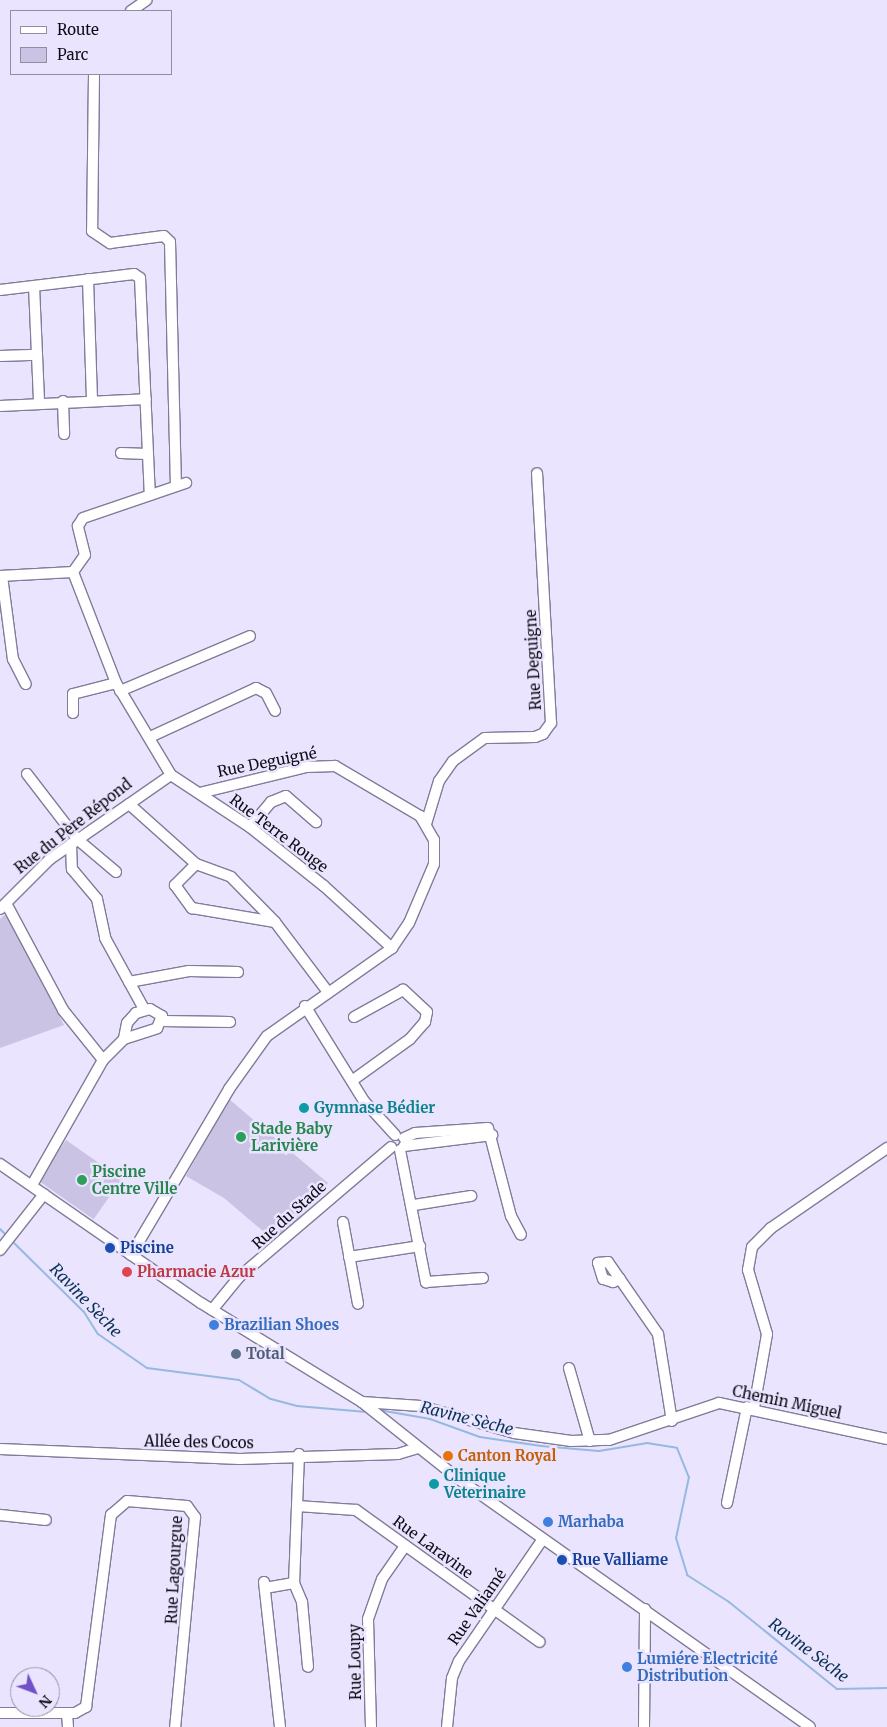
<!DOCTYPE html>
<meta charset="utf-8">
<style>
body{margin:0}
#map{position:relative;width:887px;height:1727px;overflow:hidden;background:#eae4fe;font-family:Merriweather,serif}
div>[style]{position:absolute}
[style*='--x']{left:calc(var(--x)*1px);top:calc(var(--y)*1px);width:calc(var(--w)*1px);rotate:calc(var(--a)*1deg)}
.green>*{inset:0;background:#cac3e4;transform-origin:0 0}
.stream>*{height:2px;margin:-1px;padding:0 1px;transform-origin:1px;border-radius:1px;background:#95b9df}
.roads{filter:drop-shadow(1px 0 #827b99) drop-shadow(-1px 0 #827b99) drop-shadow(0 1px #827b99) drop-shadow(0 -1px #827b99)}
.minor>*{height:10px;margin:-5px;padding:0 5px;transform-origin:5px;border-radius:5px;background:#fff}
.dots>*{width:14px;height:14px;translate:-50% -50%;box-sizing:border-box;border:2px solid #eae4fe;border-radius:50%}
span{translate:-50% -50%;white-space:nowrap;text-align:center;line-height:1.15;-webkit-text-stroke:5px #eae4fe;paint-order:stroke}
.street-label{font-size:15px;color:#0e0c16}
.culture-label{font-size:15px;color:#0d838f;font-weight:700}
.left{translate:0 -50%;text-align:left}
.leisure-label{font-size:15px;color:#27864d;font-weight:700}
.transit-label{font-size:15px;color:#164399;font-weight:700}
.health-label{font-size:15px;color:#be3a42;font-weight:700}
.shop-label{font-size:15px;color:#366cbe;font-weight:700}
.service-label{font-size:15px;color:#4e5e75;font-weight:700}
.food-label{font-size:15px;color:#c56008;font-weight:700}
.water-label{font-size:16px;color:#083155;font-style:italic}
.legend{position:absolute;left:10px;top:10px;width:162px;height:65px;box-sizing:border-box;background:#eae4fe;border:1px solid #928ea1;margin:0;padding:6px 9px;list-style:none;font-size:15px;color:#0e0c16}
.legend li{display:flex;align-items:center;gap:10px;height:25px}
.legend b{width:25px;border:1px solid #928ea1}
.north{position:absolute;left:10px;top:1667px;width:50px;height:50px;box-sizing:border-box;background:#eae4fe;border:1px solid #928ea1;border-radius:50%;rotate:133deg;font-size:14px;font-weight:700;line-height:20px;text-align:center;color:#0e0c16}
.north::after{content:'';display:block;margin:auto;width:18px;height:22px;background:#7150c9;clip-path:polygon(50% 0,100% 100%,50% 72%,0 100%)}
</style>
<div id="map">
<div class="green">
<div style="clip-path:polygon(7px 913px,64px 1025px,0 1048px,0 919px)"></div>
<div style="clip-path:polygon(229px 1099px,328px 1183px,277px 1243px,224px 1198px,186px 1176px)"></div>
<div style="left:66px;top:1140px;width:68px;height:49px;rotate:35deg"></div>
</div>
<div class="stream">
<div style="--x:0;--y:1229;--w:10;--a:45"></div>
<div style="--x:12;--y:1241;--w:101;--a:44.6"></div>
<div style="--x:84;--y:1312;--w:26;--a:58"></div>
<div style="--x:98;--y:1334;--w:60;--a:34.8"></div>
<div style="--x:147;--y:1368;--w:93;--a:7.4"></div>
<div style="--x:239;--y:1380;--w:37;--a:31"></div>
<div style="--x:271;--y:1399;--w:27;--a:15"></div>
<div style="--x:297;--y:1406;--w:70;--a:4.9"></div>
<div style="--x:379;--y:1410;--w:52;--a:10"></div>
<div style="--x:430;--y:1419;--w:53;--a:19.8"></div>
<div style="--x:480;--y:1437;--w:62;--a:8.4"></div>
<div style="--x:541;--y:1446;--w:58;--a:4.9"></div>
<div style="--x:599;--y:1451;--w:49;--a:-9.5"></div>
<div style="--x:647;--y:1443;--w:30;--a:9"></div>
<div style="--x:677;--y:1448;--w:31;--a:68"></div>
<div style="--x:689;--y:1477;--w:62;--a:102"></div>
<div style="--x:676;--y:1538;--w:39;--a:73"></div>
<div style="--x:687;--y:1575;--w:50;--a:32.7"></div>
<div style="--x:729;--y:1602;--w:139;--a:38.9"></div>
<div style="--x:837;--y:1689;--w:50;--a:-1.1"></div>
</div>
<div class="roads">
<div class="minor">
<div style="--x:131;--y:11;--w:19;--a:-35"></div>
<div style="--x:94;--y:74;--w:157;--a:90.7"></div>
<div style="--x:92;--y:231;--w:22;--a:34"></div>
<div style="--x:110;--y:243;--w:54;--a:-7.4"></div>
<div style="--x:164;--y:236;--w:8;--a:45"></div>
<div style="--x:170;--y:242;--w:244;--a:88.6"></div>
<div style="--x:88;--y:279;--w:121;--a:88.1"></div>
<div style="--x:34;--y:286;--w:116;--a:87.5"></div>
<div style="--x:0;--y:290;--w:135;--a:-6.8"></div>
<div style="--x:134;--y:274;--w:7;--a:34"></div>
<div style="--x:140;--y:278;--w:217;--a:87.4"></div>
<div style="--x:0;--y:356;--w:37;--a:-2"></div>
<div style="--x:63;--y:401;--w:33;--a:88"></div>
<div style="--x:0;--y:406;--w:146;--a:-2.7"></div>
<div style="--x:121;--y:453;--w:26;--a:2"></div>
<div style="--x:73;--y:572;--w:119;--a:68.8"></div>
<div style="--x:116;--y:683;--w:107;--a:59.1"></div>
<div style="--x:171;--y:775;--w:95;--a:33.4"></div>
<div style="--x:250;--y:827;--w:95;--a:38.6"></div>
<div style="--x:324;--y:886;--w:92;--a:42.4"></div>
<div style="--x:73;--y:572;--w:21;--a:-55"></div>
<div style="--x:85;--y:555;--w:30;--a:-104"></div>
<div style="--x:78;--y:526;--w:9;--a:-58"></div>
<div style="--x:83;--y:518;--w:109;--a:-18.8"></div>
<div style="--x:0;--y:576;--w:73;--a:-3.1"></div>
<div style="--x:2;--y:576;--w:84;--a:82.5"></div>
<div style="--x:13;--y:659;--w:28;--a:63"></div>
<div style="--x:120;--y:691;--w:141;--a:-22.9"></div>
<div style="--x:73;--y:713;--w:19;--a:-90"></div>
<div style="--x:73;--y:694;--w:44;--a:-14.3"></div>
<div style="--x:150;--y:737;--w:117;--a:-24.8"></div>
<div style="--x:256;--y:688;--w:11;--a:27"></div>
<div style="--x:266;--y:693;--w:20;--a:63"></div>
<div style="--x:27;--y:774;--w:82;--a:52.4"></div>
<div style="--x:77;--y:839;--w:51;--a:40.2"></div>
<div style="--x:129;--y:804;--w:90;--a:41.8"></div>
<div style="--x:196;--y:864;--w:37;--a:20"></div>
<div style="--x:231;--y:877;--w:63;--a:45.6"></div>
<div style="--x:275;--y:922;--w:88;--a:52.9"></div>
<div style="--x:426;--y:824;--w:45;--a:-73.2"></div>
<div style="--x:439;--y:781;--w:24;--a:-55"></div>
<div style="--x:453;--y:761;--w:39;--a:-36"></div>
<div style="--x:485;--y:738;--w:50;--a:-1.1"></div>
<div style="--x:535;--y:737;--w:9;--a:-21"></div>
<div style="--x:543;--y:734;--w:14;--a:-54"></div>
<div style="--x:551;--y:723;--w:250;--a:-93.2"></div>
<div style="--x:250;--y:827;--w:33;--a:-50"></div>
<div style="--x:271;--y:802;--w:16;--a:-22"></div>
<div style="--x:286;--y:796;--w:40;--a:41"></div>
<div style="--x:71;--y:844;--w:25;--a:88"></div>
<div style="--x:72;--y:869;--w:39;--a:50"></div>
<div style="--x:97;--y:899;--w:40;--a:78"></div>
<div style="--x:105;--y:938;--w:81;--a:61.2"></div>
<div style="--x:196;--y:864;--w:30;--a:135"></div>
<div style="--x:175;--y:885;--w:29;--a:54"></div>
<div style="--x:192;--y:908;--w:84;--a:9.6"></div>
<div style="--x:7;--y:905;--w:119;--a:61.9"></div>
<div style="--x:63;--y:1010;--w:64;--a:51.3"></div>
<div style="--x:0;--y:909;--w:71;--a:-45"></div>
<div style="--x:50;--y:859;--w:147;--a:-34.8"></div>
<div style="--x:129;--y:982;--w:61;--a:-10.4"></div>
<div style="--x:189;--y:971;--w:49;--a:1.2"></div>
<div style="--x:305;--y:1006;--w:112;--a:58.2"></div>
<div style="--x:364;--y:1101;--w:46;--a:47.6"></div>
<div style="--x:162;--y:1021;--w:68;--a:0.8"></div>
<div style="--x:353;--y:1080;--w:70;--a:-35.7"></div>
<div style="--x:410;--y:1039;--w:23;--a:-49"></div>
<div style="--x:425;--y:1022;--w:10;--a:-79"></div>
<div style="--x:427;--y:1012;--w:33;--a:-137"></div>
<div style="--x:403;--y:990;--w:56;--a:151.1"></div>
<div style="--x:404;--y:1138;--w:12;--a:-24"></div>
<div style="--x:415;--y:1133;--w:73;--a:-3.9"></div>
<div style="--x:488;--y:1128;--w:91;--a:75.4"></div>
<div style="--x:511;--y:1216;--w:21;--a:62"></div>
<div style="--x:404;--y:1146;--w:89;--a:-7.1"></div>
<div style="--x:400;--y:1150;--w:135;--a:78.9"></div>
<div style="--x:426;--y:1282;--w:57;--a:-4"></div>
<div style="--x:0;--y:1164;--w:244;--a:34.7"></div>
<div style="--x:201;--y:1303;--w:189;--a:31.6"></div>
<div style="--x:362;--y:1402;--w:125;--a:38.5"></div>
<div style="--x:460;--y:1480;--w:428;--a:35.2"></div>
<div style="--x:32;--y:1185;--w:144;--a:-60.4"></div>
<div style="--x:103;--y:1060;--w:30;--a:-45"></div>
<div style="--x:124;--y:1039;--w:35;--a:-18"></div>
<div style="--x:157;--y:1028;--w:13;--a:-67"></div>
<div style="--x:162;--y:1016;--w:14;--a:-150"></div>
<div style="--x:150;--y:1009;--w:15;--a:164"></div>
<div style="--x:136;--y:1013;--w:13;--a:132"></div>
<div style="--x:127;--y:1023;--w:16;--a:101"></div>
<div style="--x:414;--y:1205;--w:58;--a:-9"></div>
<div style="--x:343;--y:1222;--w:83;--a:79.6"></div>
<div style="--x:0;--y:1250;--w:71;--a:-51.8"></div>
<div style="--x:131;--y:1255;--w:193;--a:-59.4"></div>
<div style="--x:229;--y:1089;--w:65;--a:-54.4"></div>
<div style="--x:267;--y:1036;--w:153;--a:-35.1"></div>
<div style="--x:392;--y:948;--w:30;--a:-56"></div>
<div style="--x:409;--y:923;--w:64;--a:-67"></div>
<div style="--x:434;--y:864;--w:24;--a:-90"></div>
<div style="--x:434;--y:840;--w:28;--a:-120"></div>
<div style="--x:420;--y:816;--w:99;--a:-149.5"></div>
<div style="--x:335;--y:766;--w:29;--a:178"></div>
<div style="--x:306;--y:767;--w:109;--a:166.2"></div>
<div style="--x:349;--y:1257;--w:72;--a:-8.8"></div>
<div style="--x:620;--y:1279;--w:8;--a:157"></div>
<div style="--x:613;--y:1282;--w:10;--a:-163"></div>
<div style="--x:603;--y:1279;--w:17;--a:-107"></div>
<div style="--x:598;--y:1263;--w:10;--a:-6"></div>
<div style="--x:608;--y:1262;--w:88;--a:55.2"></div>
<div style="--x:658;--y:1334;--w:88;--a:80.9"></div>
<div style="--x:212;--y:1310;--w:43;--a:-50.7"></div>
<div style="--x:239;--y:1277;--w:200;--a:-40.5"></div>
<div style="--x:569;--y:1368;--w:76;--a:74"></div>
<div style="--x:362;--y:1402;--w:59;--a:3.9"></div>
<div style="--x:421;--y:1406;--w:97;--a:16.2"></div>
<div style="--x:514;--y:1433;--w:58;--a:8"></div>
<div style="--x:571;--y:1441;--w:38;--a:-2"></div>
<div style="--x:609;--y:1440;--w:116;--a:-18.6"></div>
<div style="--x:719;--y:1403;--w:172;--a:12.1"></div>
<div style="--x:754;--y:1408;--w:75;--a:-80"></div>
<div style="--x:767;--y:1334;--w:67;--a:-106.5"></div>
<div style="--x:748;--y:1270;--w:23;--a:-80"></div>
<div style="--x:752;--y:1247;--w:27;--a:-45"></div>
<div style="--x:771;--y:1228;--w:141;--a:-34.6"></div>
<div style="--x:0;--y:1449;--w:240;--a:2.4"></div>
<div style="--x:240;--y:1459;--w:158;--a:-1.8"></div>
<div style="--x:398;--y:1454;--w:21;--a:-17"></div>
<div style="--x:299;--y:1454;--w:129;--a:92.2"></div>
<div style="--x:294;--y:1583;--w:21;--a:67"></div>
<div style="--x:302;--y:1602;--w:65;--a:84.7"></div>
<div style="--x:727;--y:1503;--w:98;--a:-78.2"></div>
<div style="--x:297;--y:1506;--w:59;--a:3.9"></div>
<div style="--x:356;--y:1510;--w:226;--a:35.7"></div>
<div style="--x:0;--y:1515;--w:46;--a:6.2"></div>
<div style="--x:264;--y:1582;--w:146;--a:83.7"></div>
<div style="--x:265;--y:1588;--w:29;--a:-10"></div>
<div style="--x:0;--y:1713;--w:75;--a:0"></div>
<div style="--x:75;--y:1713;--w:13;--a:-29"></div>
<div style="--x:86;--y:1707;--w:194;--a:-82.6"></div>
<div style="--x:111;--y:1515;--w:21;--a:-41"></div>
<div style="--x:127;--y:1501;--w:60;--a:4.8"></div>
<div style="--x:187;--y:1506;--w:14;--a:54"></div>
<div style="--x:195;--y:1517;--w:211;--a:95.4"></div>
<div style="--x:67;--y:1713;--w:14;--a:86"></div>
<div style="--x:371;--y:1727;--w:108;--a:-91.6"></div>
<div style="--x:368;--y:1619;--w:42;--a:-70.7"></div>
<div style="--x:382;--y:1579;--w:40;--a:-55.1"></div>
<div style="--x:447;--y:1727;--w:49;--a:-84.2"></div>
<div style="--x:452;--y:1678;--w:18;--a:-68"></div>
<div style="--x:459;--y:1661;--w:148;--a:-55.5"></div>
<div style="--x:644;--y:1727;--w:118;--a:-89.5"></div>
</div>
</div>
<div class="dots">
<div style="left:304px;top:1108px;background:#0f9aa8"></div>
<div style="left:241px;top:1137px;background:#2e9e5b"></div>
<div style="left:82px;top:1180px;background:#2e9e5b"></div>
<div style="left:110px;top:1248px;background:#1a4fb4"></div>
<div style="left:127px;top:1272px;background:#e0444e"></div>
<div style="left:214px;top:1325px;background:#3f7fe0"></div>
<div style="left:236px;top:1354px;background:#5c6f8a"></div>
<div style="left:448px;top:1456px;background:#e8710a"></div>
<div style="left:434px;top:1484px;background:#0f9aa8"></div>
<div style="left:548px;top:1522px;background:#3f7fe0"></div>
<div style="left:562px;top:1560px;background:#1a4fb4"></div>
<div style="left:627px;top:1667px;background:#3f7fe0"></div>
</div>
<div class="street-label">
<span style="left:533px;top:660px;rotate:-93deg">Rue Deguigne</span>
<span style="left:267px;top:762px;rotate:-11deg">Rue Deguigné</span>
<span style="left:73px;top:826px;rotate:-38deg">Rue du Père Répond</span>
<span style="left:279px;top:833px;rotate:37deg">Rue Terre Rouge</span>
<span style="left:289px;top:1215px;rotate:-42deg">Rue du Stade</span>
<span style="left:787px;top:1402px;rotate:12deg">Chemin Miguel</span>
<span style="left:199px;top:1442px;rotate:1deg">Allée des Cocos</span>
<span style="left:433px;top:1547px;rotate:36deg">Rue Laravine</span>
<span style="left:174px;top:1570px;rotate:-87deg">Rue Lagourgue</span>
<span style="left:477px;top:1607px;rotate:-55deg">Rue Valiamé</span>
<span style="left:355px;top:1662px;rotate:-91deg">Rue Loupy</span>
</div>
<div class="culture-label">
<span class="left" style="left:314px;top:1108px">Gymnase Bédier</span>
<span class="left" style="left:444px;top:1484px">Clinique<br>Veterinaire</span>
</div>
<div class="leisure-label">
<span class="left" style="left:251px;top:1137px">Stade Baby<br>Larivière</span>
<span class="left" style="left:92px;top:1180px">Piscine<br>Centre Ville</span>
</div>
<div class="transit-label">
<span class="left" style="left:120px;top:1248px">Piscine</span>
<span class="left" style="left:572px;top:1560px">Rue Valliame</span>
</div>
<div class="health-label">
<span class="left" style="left:137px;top:1272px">Pharmacie Azur</span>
</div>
<div class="shop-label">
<span class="left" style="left:224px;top:1325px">Brazilian Shoes</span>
<span class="left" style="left:558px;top:1522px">Marhaba</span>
<span class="left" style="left:637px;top:1667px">Lumiére Electricité<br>Distribution</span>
</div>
<div class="service-label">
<span class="left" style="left:246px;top:1354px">Total</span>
</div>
<div class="food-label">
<span class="left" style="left:458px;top:1456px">Canton Royal</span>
</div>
<div class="water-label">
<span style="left:86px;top:1300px;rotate:46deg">Ravine Sèche</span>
<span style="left:467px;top:1418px;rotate:14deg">Ravine Sèche</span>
<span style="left:809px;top:1650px;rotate:37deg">Ravine Sèche</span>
</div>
<ul class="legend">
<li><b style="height:6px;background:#fff"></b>Route</li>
<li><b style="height:14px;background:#cac3e4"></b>Parc</li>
</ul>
<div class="north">N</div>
</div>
